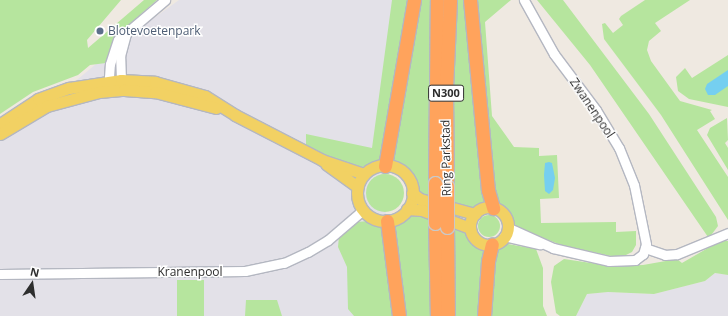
<!DOCTYPE html>
<style>
body{margin:0}
#map{position:relative;width:728px;height:316px;overflow:hidden;background:#efe9e1;font-family:"Open Sans",sans-serif}
div>[style]{position:absolute}
[style*='--x']{left:calc(var(--x)*1px);top:calc(var(--y)*1px);width:calc(var(--w)*1px);rotate:calc(var(--a)*1deg)}
.industrial>*{inset:0;background:#e3e1e8}
.green>*{inset:0;background:#b6e59e;transform-origin:0 0}
.round{border-radius:50%}
.water>*{inset:0;background:#75cff0}
.roads{filter:drop-shadow(1px 0 #b4b7c1) drop-shadow(-1px 0 #b4b7c1) drop-shadow(0 1px #b4b7c1) drop-shadow(0 -1px #b4b7c1)}
.minor>*{height:9px;margin:-4.5px;padding:0 4.5px;transform-origin:4.5px;border-radius:4.5px;background:#fff}
.major>*{height:11px;margin:-5.5px;padding:0 5.5px;transform-origin:5.5px;border-radius:5.5px;background:#f2d163}
.major>.ring{margin:-5.5px;padding:0;box-sizing:content-box;background:none;border:11px solid #f2d163;border-radius:50%}
.highway>*{height:13px;margin:-6.5px;padding:0 6.5px;transform-origin:6.5px;border-radius:6.5px;background:#ffa35c}
.bridges{filter:drop-shadow(1px 0 #c9c9c9) drop-shadow(-1px 0 #c9c9c9) drop-shadow(0 1px #c9c9c9) drop-shadow(0 -1px #c9c9c9)}
.highway-bridge>*{height:13px;margin:-6.5px;padding:0 6.5px;transform-origin:6.5px;border-radius:6.5px;background:#ffa35c}
.dots>*{width:11px;height:11px;translate:-50% -50%;box-sizing:border-box;border:2px solid #fff;border-radius:50%}
span{translate:-50% -50%;white-space:nowrap;text-align:center;line-height:1.15;-webkit-text-stroke:3px #fff;paint-order:stroke}
.shield-label span{padding:1px 3px;background:#fff;border:1px solid;border-radius:3px;-webkit-text-stroke-width:0}
.shield-label{font-size:11px;color:#2e2e2e;font-weight:700}
.service-label{font-size:12px;color:#4e5e75}
.left{translate:0 -50%;text-align:left}
.street-label{font-size:12px;color:#2e2e2e}
.north{position:absolute;left:12px;top:264px;width:40px;height:40px;-webkit-text-stroke:3px #fff;paint-order:stroke;rotate:13deg;font-size:11px;font-weight:700;line-height:16px;text-align:center;color:#2e2e2e}
.north::after{content:'';display:block;margin:auto;width:14px;height:18px;background:#2e2e2e;clip-path:polygon(50% 0,100% 100%,50% 72%,0 100%)}
</style>
<div id="map">
<div class="industrial">
<div style="clip-path:polygon(179px 0,400px 0,382px 90px,389px 316px,0 316px,0 136px,30px 119px,132px 34px)"></div>
<div style="clip-path:polygon(715px 273px,728px 275px,728px 316px,576px 316px,587px 294px,608px 292px,654px 294px,705px 281px)"></div>
</div>
<div class="green">
<div style="clip-path:polygon(0 0,121px 0,87px 40px,88px 48px,144px 0,157px 0,117px 35px,106px 63px,90px 65px,78px 75px,33px 92px,0 114px)"></div>
<div style="clip-path:polygon(392px 0,410px 0,385px 156px,377px 164px,357px 168px,306px 147px,306px 134px,372px 148px)"></div>
<div style="clip-path:polygon(417px 0,433px 0,428px 197px,420px 193px,412px 177px,402px 166px,391px 162px)"></div>
<div style="clip-path:polygon(456px 0,468px 0,487px 204px,474px 209px,454px 207px,452px 58px)"></div>
<div style="clip-path:polygon(evenodd,473px 0,511px 0,485px 22px,492px 116px,514px 147px,539px 148px,539px 156px,557px 155px,559px 198px,540px 199px,541px 223px,616px 222px,616px 232px,636px 231px,636px 245px,632px 252px,624px 256px,611px 256px,561px 245px,518px 228px,494px 200px,473px 0,552px 163px,553px 190px,545px 191px,545px 164px,552px 163px)"></div>
<div style="clip-path:polygon(537px 0,563px 0,649px 114px,716px 217px,718px 226px,712px 234px,708px 237px,590px 65px)"></div>
<div style="clip-path:polygon(645px 0,690px 0,655px 23px,661px 31px,649px 41px,647px 50px,651px 61px,680px 101px,712px 110px,710px 111px,715px 119px,697px 130px,728px 177px,728px 220px,661px 115px,604px 39px,602px 24px,605px 23px,613px 33px,623px 25px,619px 19px,621px 16px)"></div>
<div style="clip-path:polygon(728px 55px,728px 107px,689px 99px,678px 91px,676px 77px,685px 68px,692px 78px)"></div>
<div style="clip-path:polygon(727px 118px,728px 140px,725px 143px,728px 148px,728px 170px,707px 135px,710px 128px)"></div>
<div class="round" style="left:366px;top:174px;width:38px;height:38px"></div>
<div style="clip-path:polygon(415px 212px,461px 227px,473px 241px,486px 249px,508px 244px,536px 249px,543px 268px,543px 306px,547px 316px,453px 316px,454px 234px,428px 228px,431px 316px,354px 316px,348px 309px,347px 267px,338px 247px,339px 236px,357px 222px,369px 221px,382px 228px)"></div>
<div class="round" style="left:478px;top:215px;width:22px;height:22px"></div>
<div style="clip-path:polygon(720px 241px,728px 241px,728px 275px,715px 273px,705px 281px,654px 294px,608px 292px,587px 294px,576px 316px,560px 316px,556px 313px,551px 282px,554px 266px,564px 259px,611px 266px,643px 265px,677px 259px,682px 263px)"></div>
<div style="left:177px;top:280px;width:27px;height:36px"></div>
<div style="clip-path:polygon(246px 300px,277px 300px,282px 316px,245px 316px)"></div>
</div>
<div class="water">
<div style="clip-path:polygon(728px 70px,728px 86px,715px 95px,708px 95px,705px 89px,707px 84px)"></div>
<div style="clip-path:polygon(549px 162px,552px 163px,555px 178px,553px 190px,549px 194px,545px 191px,544px 175px,545px 163px)"></div>
</div>
<div class="roads">
<div class="minor">
<div style="--x:118;--y:86;--w:7;--a:-63"></div>
<div style="--x:121;--y:80;--w:24;--a:-92"></div>
<div style="--x:120;--y:56;--w:24;--a:-75"></div>
<div style="--x:114;--y:87;--w:11;--a:-117"></div>
<div style="--x:109;--y:77;--w:13;--a:-86"></div>
<div style="--x:110;--y:64;--w:25;--a:-72"></div>
<div style="--x:118;--y:40;--w:62;--a:-40.4"></div>
<div style="--x:507;--y:227;--w:51;--a:24.5"></div>
<div style="--x:553;--y:248;--w:57;--a:13.1"></div>
<div style="--x:609;--y:261;--w:26;--a:-2"></div>
<div style="--x:635;--y:260;--w:10;--a:-37"></div>
<div style="--x:643;--y:254;--w:10;--a:-73"></div>
<div style="--x:646;--y:244;--w:60;--a:-101.5"></div>
<div style="--x:634;--y:185;--w:40;--a:-112"></div>
<div style="--x:619;--y:148;--w:44;--a:-121.2"></div>
<div style="--x:596;--y:110;--w:70;--a:-126.9"></div>
<div style="--x:554;--y:54;--w:62;--a:-119.1"></div>
<div style="--x:504;--y:236;--w:37;--a:13"></div>
<div style="--x:645;--y:248;--w:21;--a:19"></div>
<div style="--x:665;--y:255;--w:12;--a:-5"></div>
<div style="--x:677;--y:254;--w:55;--a:-22.4"></div>
<div style="--x:0;--y:274;--w:245;--a:-0.7"></div>
<div style="--x:245;--y:271;--w:40;--a:-12"></div>
<div style="--x:284;--y:263;--w:26;--a:-25"></div>
<div style="--x:308;--y:252;--w:23;--a:-31"></div>
<div style="--x:328;--y:240;--w:46;--a:-40.6"></div>
</div>
<div class="major">
<div style="--x:0;--y:124;--w:45;--a:-33.3"></div>
<div style="--x:38;--y:99;--w:33;--a:-20"></div>
<div style="--x:69;--y:88;--w:53;--a:-8.7"></div>
<div style="--x:121;--y:80;--w:34;--a:3"></div>
<div style="--x:155;--y:82;--w:52;--a:15.6"></div>
<div style="--x:205;--y:96;--w:36;--a:32"></div>
<div style="--x:235;--y:115;--w:98;--a:27.3"></div>
<div style="--x:322;--y:160;--w:44;--a:18.4"></div>
<div style="--x:0;--y:134;--w:55;--a:-30.8"></div>
<div style="--x:47;--y:106;--w:54;--a:-15.1"></div>
<div style="--x:99;--y:92;--w:25;--a:-5"></div>
<div style="--x:124;--y:90;--w:31;--a:4"></div>
<div style="--x:155;--y:92;--w:63;--a:14.7"></div>
<div style="--x:326;--y:164;--w:39;--a:36"></div>
<div class="ring" style="left:357px;top:165px;width:45px;height:45px"></div>
<div style="--x:412;--y:193;--w:10;--a:37"></div>
<div style="--x:420;--y:199;--w:57;--a:15.3"></div>
<div class="ring" style="left:470px;top:207px;width:27px;height:27px"></div>
<div style="--x:407;--y:209;--w:15;--a:4"></div>
<div style="--x:422;--y:210;--w:51;--a:20.6"></div>
</div>
<div class="highway">
<div style="--x:470;--y:0;--w:191;--a:84.6"></div>
<div style="--x:488;--y:190;--w:19;--a:74"></div>
<div style="--x:385;--y:166;--w:169;--a:-80.1"></div>
<div style="--x:435;--y:183;--w:183;--a:-89.4"></div>
<div style="--x:447;--y:186;--w:97;--a:-90.6"></div>
<div style="--x:446;--y:89;--w:89;--a:-87.4"></div>
<div style="--x:387;--y:221;--w:96;--a:82.8"></div>
<div style="--x:435;--y:223;--w:93;--a:88.8"></div>
<div style="--x:447;--y:227;--w:89;--a:89.4"></div>
<div style="--x:484;--y:316;--w:55;--a:-85.8"></div>
<div style="--x:488;--y:261;--w:17;--a:-77"></div>
</div>
</div>
<div class="bridges">
<div class="highway-bridge">
<div style="--x:435;--y:183;--w:40;--a:90"></div>
<div style="--x:447;--y:186;--w:41;--a:90"></div>
</div>
</div>
<div class="dots">
<div style="left:100px;top:31px;background:#5c6f8a"></div>
</div>
<div class="shield-label">
<span style="left:446px;top:93px">N300</span>
</div>
<div class="service-label">
<span class="left" style="left:108px;top:31px">Blotevoetenpark</span>
</div>
<div class="street-label">
<span style="left:592px;top:108px;rotate:56deg">Zwanenpool</span>
<span style="left:446px;top:158px;rotate:-91deg">Ring Parkstad</span>
<span style="left:190px;top:272px">Kranenpool</span>
</div>
<div class="north">N</div>
</div>
